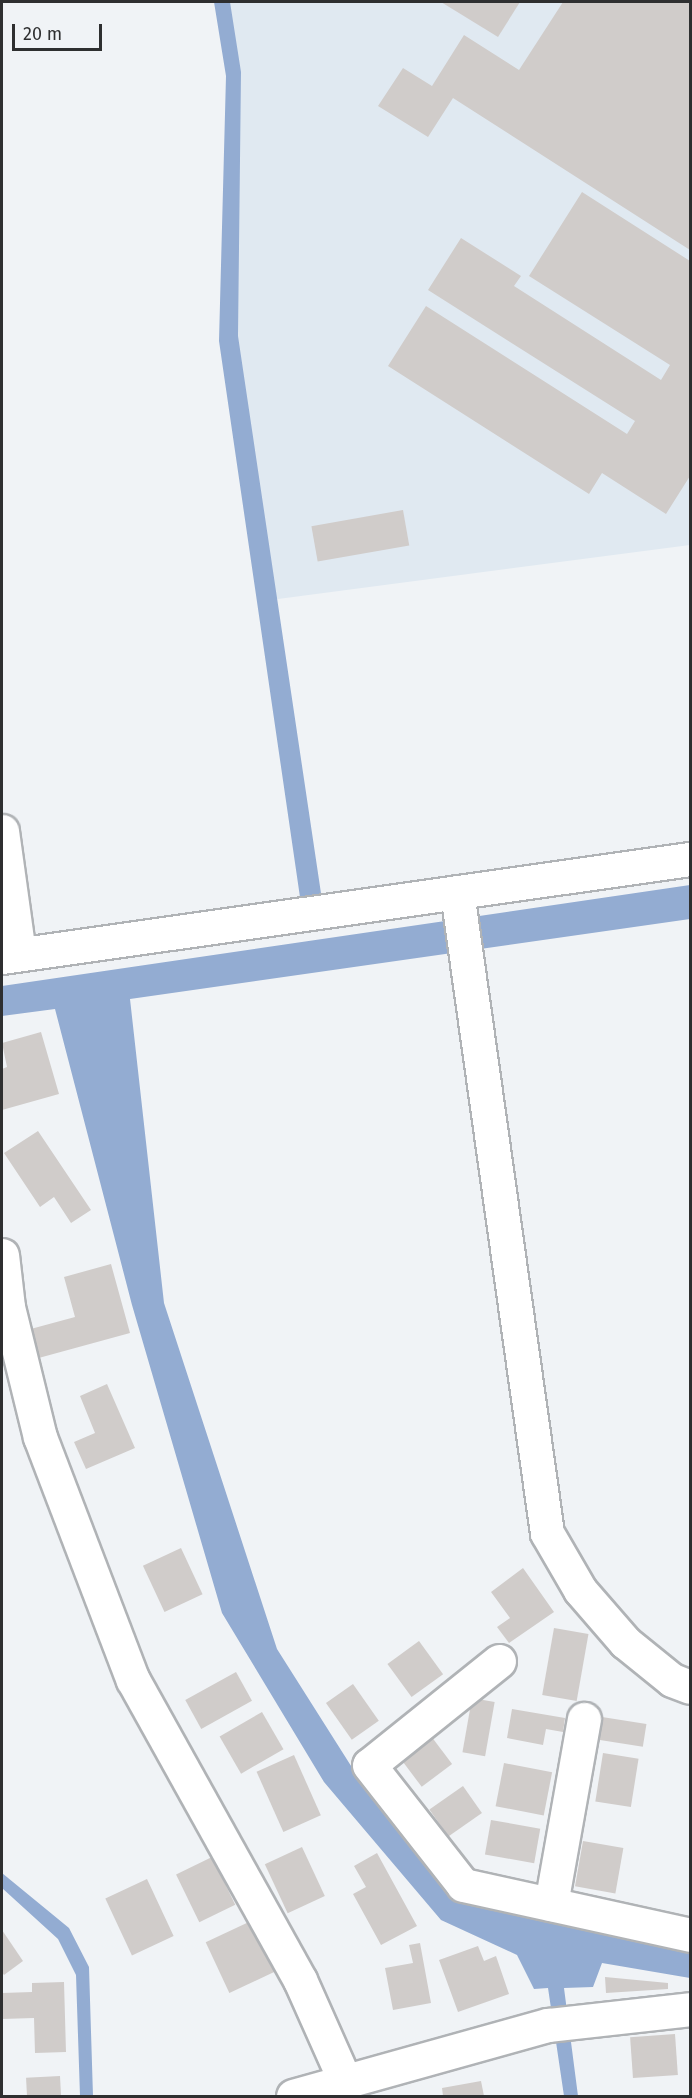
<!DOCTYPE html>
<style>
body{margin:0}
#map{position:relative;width:692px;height:2098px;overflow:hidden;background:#f0f3f6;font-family:"Fira Sans",sans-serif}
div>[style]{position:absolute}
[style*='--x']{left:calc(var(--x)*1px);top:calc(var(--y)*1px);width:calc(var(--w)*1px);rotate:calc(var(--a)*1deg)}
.built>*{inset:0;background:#e0e9f1}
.water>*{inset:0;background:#93acd2}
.building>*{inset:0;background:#d0ccca;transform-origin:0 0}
.roads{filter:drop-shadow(2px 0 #b0b3b6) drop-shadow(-2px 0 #b0b3b6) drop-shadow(0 2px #b0b3b6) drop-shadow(0 -2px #b0b3b6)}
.minor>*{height:33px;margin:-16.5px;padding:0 16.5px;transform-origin:16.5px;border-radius:16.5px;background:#fff}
span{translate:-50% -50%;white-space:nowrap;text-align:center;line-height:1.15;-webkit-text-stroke:4.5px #f0f3f6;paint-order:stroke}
.frame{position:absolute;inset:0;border:3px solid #2e2f30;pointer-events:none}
.scale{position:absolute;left:12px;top:24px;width:90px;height:27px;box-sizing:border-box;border:3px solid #2e2f30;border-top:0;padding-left:8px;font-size:18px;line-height:21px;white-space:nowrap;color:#2e2f30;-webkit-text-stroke:4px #f0f3f6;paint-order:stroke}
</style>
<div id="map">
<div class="built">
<div style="clip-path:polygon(221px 2px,690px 2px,690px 545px,278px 599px,267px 594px,231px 334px,232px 69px)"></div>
</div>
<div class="water">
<div style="clip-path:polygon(214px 2px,230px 2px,241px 72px,238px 336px,322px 900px,301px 904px,219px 341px,226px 76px)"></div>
<div style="clip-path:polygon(690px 885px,690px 919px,130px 999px,164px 1303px,277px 1649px,372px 1799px,466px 1900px,690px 1949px,690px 1978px,602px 1963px,593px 1987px,564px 1988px,578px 2096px,564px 2096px,548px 1988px,534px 1989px,517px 1955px,441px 1920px,324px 1782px,222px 1613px,132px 1305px,55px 1009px,2px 1016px,2px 986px)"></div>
<div style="clip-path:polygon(2px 1873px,69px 1928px,89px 1967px,93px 2096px,80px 2096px,76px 1975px,58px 1939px,2px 1888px)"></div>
</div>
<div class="building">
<div style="clip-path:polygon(441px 2px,520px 2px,498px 37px)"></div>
<div style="clip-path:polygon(563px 2px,690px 2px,690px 250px,453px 98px,428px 137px,378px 106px,403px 68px,432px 86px,464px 35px,519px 70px)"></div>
<div style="clip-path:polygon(582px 192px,690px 261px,690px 476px,666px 514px,602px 473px,589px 494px,388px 366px,426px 306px,627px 434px,635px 421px,428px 290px,461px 238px,521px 276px,514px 286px,661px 380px,670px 365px,529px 276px)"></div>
<div style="left:403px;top:510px;width:36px;height:93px;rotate:80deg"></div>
<div style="clip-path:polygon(41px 1032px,59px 1094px,2px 1110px,2px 1069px,7px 1067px,2px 1043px)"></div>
<div style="clip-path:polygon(38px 1131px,91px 1210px,71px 1223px,54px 1197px,40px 1207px,4px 1153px)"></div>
<div style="clip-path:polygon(111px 1264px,130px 1333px,35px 1359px,27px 1330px,75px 1317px,64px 1277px)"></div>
<div style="clip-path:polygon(107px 1384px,135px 1448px,86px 1469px,74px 1442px,95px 1433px,80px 1396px)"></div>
<div style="left:181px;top:1548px;width:51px;height:42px;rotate:65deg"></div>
<div style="clip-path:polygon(523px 1568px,554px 1612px,509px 1643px,497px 1627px,510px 1618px,491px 1592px)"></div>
<div style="left:554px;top:1628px;width:35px;height:68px;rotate:10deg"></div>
<div style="left:419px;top:1641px;width:41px;height:39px;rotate:54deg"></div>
<div style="left:236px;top:1672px;width:33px;height:58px;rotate:61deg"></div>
<div style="left:353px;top:1684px;width:45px;height:33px;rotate:55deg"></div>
<div style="left:472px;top:1698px;width:23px;height:55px;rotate:10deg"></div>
<div style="clip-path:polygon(512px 1709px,565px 1718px,563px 1732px,546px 1729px,543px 1745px,507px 1738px)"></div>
<div style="left:262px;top:1712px;width:43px;height:49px;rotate:60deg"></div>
<div style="left:602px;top:1717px;width:45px;height:23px;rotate:9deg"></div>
<div style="left:431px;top:1736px;width:35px;height:38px;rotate:53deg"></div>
<div style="left:603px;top:1753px;width:36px;height:49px;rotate:9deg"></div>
<div style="left:294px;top:1755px;width:66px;height:41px;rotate:66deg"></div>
<div style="left:504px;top:1763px;width:49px;height:44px;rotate:11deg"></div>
<div style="left:463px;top:1786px;width:33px;height:41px;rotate:55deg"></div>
<div style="left:491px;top:1820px;width:50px;height:35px;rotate:10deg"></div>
<div style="left:583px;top:1841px;width:41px;height:46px;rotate:10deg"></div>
<div style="left:302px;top:1847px;width:54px;height:41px;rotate:65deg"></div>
<div style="clip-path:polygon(377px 1853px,417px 1926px,381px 1945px,353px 1894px,366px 1887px,354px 1866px)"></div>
<div style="left:212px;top:1857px;width:53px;height:40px;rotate:64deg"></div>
<div style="left:147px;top:1879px;width:63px;height:46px;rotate:65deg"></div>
<div style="left:251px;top:1921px;width:56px;height:50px;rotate:65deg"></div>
<div style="clip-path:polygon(2px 1930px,23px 1961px,4px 1975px,2px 1972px)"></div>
<div style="clip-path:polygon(420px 1943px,431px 2003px,393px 2010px,385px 1968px,413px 1963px,409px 1945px)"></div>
<div style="clip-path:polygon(478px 1946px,484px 1961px,496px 1956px,509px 1994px,458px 2012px,439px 1960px)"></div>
<div style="clip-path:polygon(605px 1977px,668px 1983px,668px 1989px,606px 1993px)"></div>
<div style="clip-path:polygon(64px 1982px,66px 2052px,35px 2053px,34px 2018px,2px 2019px,2px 1993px,32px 1992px,32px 1983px)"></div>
<div style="left:675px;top:2034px;width:41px;height:45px;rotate:86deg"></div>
<div style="left:60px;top:2076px;width:20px;height:34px;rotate:87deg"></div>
<div style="clip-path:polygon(481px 2081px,484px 2096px,443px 2096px,442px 2088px)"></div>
</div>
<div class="roads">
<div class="minor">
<div style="--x:2;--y:831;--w:124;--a:82.1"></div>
<div style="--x:457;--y:892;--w:647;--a:82.01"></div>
<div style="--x:547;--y:1533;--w:66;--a:59.9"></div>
<div style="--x:580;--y:1590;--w:69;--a:49.1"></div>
<div style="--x:625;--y:1642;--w:60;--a:39"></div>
<div style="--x:672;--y:1680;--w:19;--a:21"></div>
<div style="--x:2;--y:957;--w:695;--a:-8.11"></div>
<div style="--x:2;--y:1255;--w:52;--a:83.4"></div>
<div style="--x:8;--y:1307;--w:134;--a:76.2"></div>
<div style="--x:40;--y:1437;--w:260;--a:69.1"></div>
<div style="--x:133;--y:1680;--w:343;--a:60.9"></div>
<div style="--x:300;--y:1980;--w:111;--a:66"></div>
<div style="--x:499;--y:1661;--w:166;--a:141.3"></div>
<div style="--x:369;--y:1765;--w:152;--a:51.9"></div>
<div style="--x:463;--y:1885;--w:232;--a:12.4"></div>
<div style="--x:551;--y:1904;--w:188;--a:-79.9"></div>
<div style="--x:293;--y:2096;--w:265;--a:-15.6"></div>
<div style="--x:548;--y:2025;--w:143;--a:-6.4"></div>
</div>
</div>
<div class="frame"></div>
<div class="scale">20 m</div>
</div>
